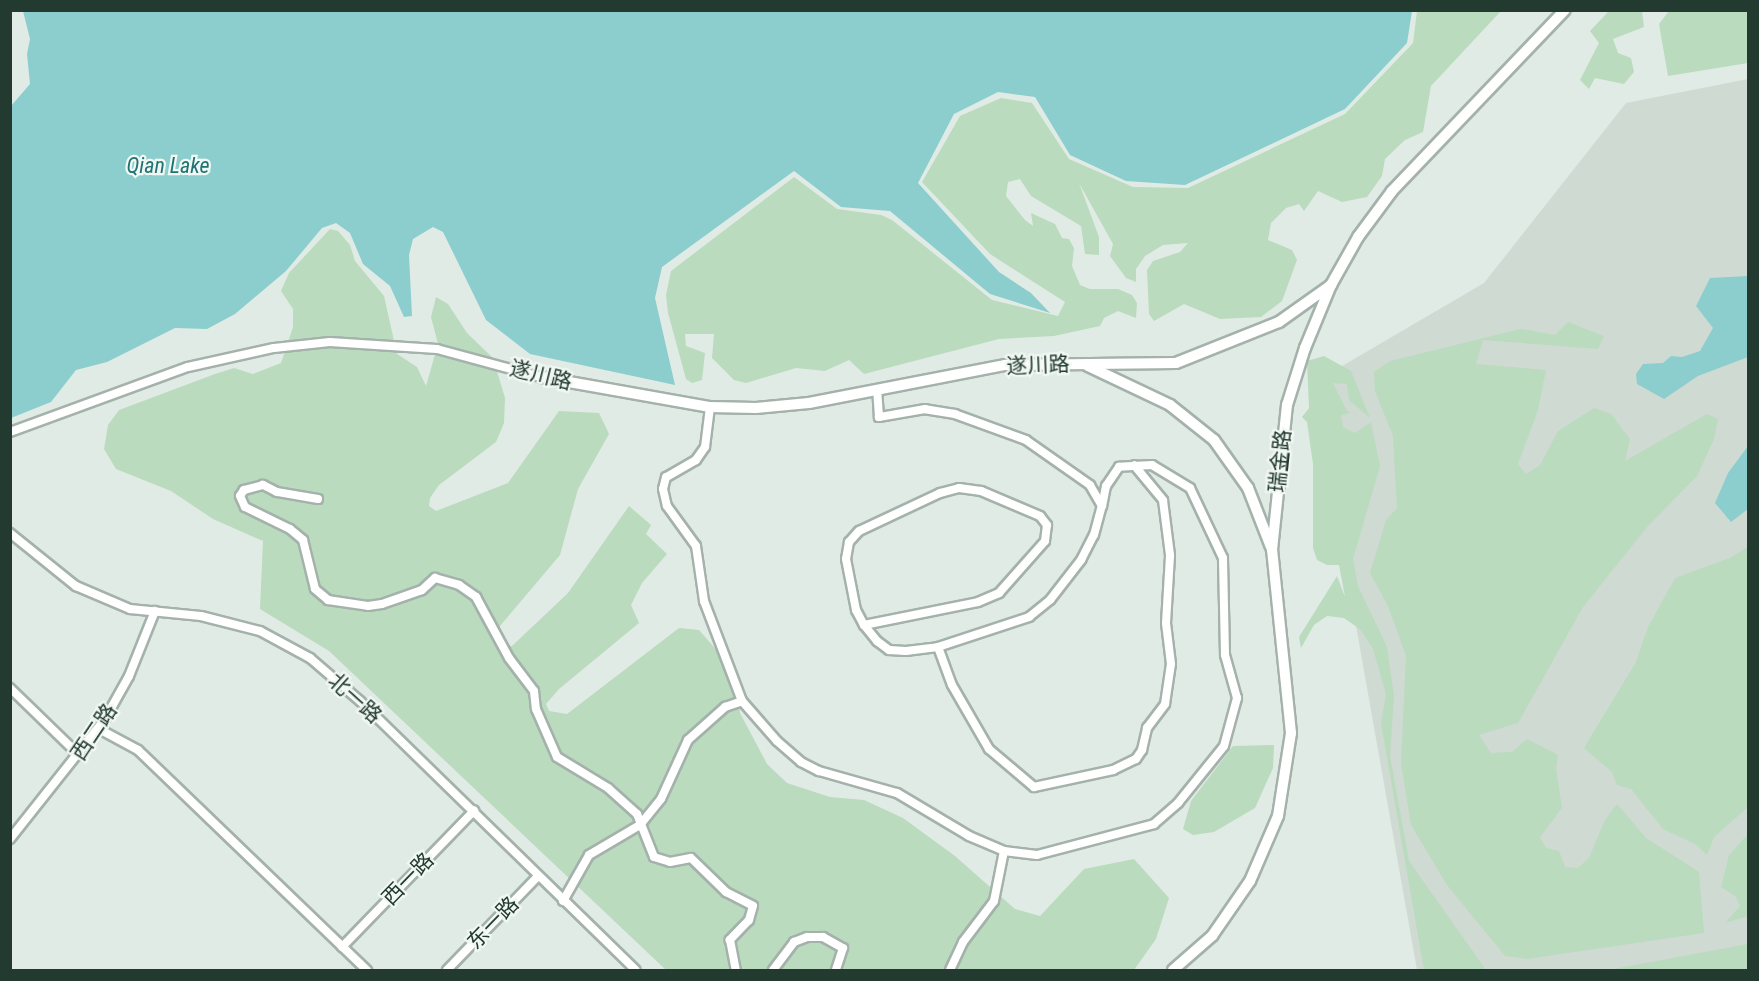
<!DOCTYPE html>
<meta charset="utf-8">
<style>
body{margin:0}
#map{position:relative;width:1759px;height:981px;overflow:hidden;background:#e1ebe5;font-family:"Roboto Condensed","Noto Sans SC",sans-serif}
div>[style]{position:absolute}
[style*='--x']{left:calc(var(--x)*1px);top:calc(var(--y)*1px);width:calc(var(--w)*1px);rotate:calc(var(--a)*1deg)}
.built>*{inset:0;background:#cfdad3}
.green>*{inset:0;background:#badbbe}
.water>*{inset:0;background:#8bcecd}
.roads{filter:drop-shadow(2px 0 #a4b2ab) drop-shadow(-2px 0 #a4b2ab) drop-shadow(0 2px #a4b2ab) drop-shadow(0 -2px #a4b2ab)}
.minor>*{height:8px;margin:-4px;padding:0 4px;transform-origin:4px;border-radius:4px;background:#fff}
.tertiary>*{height:10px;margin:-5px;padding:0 5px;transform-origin:5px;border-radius:5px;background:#fff}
span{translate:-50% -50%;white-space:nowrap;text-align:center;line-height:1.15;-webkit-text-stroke:4.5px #f1f7f3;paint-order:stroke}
.street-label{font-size:21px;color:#223a30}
.water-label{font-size:22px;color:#1f7373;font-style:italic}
.frame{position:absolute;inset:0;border:12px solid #223a30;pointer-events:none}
</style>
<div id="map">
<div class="built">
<div style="clip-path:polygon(1748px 79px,1748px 970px,1417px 970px,1313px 383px,1484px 283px,1626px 103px)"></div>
</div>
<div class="green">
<div style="clip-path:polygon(1417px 11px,1501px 11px,1431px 86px,1423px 132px,1405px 140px,1385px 159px,1382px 176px,1367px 197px,1342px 202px,1318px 191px,1304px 211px,1299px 204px,1286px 208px,1271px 223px,1268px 240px,1292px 250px,1297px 260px,1282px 301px,1261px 317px,1220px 319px,1184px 304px,1154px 321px,1149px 314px,1147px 270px,1153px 261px,1180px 252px,1188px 243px,1163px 245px,1145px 256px,1136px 269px,1136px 282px,1126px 278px,1110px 256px,1113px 244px,1079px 183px,1099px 237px,1099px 255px,1085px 254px,1081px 226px,1031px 196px,1020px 179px,1008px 182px,1006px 196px,1025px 220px,1033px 226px,1031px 213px,1055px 224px,1062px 238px,1069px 239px,1074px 248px,1072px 266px,1080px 285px,1090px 289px,1118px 289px,1132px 295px,1137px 303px,1136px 318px,1118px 311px,1104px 318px,1100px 326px,1054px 336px,999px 339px,864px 374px,849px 360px,825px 371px,796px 368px,746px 383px,734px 380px,712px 358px,714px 334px,685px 334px,686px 346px,705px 353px,702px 380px,692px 383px,686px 379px,668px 313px,666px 295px,671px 271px,794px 177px,837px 209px,881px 215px,892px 220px,992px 300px,1058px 316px,1065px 302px,990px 254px,922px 182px,960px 116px,1001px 98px,1032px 103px,1069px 159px,1133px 187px,1188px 188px,1345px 114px,1413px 43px)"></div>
<div style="clip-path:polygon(1609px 11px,1642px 11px,1644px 27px,1613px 39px,1618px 53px,1631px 58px,1634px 72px,1624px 84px,1595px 78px,1589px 89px,1580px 80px,1599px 43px,1590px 31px)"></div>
<div style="clip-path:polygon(1669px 11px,1748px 11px,1748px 63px,1668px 76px,1659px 24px)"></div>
<div style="clip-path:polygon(330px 229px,338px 231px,350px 245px,355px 261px,384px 296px,397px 354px,417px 367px,426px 386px,438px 344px,431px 317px,436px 297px,448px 304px,467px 333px,493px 358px,505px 398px,504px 423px,496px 442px,439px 485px,430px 498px,429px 506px,436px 511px,508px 483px,559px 411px,599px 413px,609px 434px,578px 489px,560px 555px,500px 626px,498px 637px,503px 645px,512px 646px,568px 593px,629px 506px,651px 525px,646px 534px,667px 554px,642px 583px,631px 605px,639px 623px,559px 689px,546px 704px,549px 711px,567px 714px,679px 628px,699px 630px,734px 670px,740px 713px,767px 764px,787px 783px,830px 797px,864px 800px,903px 818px,955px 856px,1015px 909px,1040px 916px,1084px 869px,1134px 859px,1169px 898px,1156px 939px,1134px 970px,666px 970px,329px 651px,260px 609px,263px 541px,213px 519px,171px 491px,116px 469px,104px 449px,108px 425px,119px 410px,215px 374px,234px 368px,253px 374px,281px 363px,293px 327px,293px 309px,281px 291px,289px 273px)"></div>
<div style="clip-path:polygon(1568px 322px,1604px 336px,1598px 349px,1483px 340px,1476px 364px,1546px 370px,1538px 410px,1518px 464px,1526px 474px,1540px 465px,1558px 431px,1594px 408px,1611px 414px,1630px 439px,1625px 461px,1707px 414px,1718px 419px,1714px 439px,1697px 476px,1648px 526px,1583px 607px,1518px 723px,1479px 735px,1491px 753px,1512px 752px,1527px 739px,1558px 755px,1556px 769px,1562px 808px,1540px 837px,1546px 848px,1559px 851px,1565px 867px,1578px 868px,1589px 858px,1605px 820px,1617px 804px,1646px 838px,1699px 872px,1704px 933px,1527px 959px,1505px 956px,1447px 885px,1411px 825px,1401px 763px,1406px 656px,1388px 606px,1370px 573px,1386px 520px,1397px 508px,1393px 436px,1375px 391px,1374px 372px,1390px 361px,1521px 329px,1555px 335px)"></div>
<div style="clip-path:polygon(1324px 356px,1351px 371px,1370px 418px,1349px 400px,1347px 384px,1333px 383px,1347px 411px,1351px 412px,1341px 416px,1343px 427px,1355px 433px,1371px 422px,1380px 466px,1353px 559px,1358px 586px,1387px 647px,1394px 696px,1390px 756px,1409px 861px,1486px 970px,1424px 970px,1381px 723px,1386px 694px,1373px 649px,1361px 630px,1344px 618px,1327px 616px,1314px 625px,1301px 648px,1299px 637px,1337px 576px,1345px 597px,1339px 565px,1327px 565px,1317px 560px,1313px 548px,1313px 464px,1307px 422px,1302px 417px,1309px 408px,1307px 361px)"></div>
<div style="clip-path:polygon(1748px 547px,1748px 807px,1714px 837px,1707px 855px,1695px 844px,1663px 829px,1631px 789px,1617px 785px,1612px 772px,1584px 748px,1636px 662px,1648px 627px,1675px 578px,1730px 558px)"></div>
<div style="clip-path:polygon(1274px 745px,1273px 768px,1255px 808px,1214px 832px,1193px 835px,1183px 829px,1191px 801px,1233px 746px)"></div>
<div style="clip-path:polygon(1748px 834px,1748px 916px,1725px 923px,1740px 906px,1735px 896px,1721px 887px,1729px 855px)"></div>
<div style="clip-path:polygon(1748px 944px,1748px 970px,1608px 970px)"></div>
</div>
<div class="water">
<div style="clip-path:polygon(23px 11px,23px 10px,1412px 11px,1407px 43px,1345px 109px,1185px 185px,1126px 181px,1070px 155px,1035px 97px,998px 92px,954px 114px,918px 183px,999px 272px,1031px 293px,1050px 313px,990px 294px,890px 211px,841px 207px,794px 171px,662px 267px,655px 298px,675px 385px,530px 354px,486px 320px,443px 232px,433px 227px,413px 239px,409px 255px,412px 316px,404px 317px,390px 286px,363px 264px,350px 233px,336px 223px,322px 228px,286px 271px,235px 314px,207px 329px,175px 328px,107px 362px,76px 370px,51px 402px,11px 418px,11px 106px,30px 84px,27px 54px,30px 39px)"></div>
<div style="clip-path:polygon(1748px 276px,1748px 357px,1698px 376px,1664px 399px,1637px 384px,1636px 374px,1643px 364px,1663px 363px,1671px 356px,1682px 357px,1700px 351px,1713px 328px,1696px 306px,1710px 278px)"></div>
<div style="clip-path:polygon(1748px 446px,1748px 509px,1731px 522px,1715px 503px,1728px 473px)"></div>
</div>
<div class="roads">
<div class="minor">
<div style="--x:710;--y:407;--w:40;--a:97.1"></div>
<div style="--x:705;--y:447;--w:16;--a:125"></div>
<div style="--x:696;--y:460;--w:34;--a:150"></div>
<div style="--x:666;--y:477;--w:12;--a:104"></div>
<div style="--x:663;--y:489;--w:17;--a:77"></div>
<div style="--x:667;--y:506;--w:49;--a:54.1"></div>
<div style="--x:696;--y:546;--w:56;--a:81.7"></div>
<div style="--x:704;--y:601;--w:107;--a:69.2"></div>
<div style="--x:742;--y:701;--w:53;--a:48.8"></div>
<div style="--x:777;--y:741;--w:32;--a:41"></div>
<div style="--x:801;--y:762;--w:20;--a:27"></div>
<div style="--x:819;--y:771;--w:81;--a:15.8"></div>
<div style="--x:897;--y:793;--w:84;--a:30.8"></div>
<div style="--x:969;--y:836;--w:38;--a:23"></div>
<div style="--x:1004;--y:851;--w:33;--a:7"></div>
<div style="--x:1037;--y:855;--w:121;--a:-14.8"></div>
<div style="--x:1154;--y:824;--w:32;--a:-41"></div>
<div style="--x:1178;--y:803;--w:73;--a:-51.1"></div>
<div style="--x:1224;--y:746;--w:50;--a:-74.8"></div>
<div style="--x:1237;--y:698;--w:45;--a:-105.6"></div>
<div style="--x:1225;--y:655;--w:97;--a:-91.2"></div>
<div style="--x:1223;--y:558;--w:77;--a:-115.2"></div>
<div style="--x:1190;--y:488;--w:44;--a:-148.8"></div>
<div style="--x:1152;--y:465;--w:33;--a:177"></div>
<div style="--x:1119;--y:467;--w:23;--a:124"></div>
<div style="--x:1106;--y:486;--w:20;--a:101"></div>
<div style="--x:1102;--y:506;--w:24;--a:-120"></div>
<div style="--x:1090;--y:485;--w:78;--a:-144.9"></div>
<div style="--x:1026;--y:440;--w:76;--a:-159.9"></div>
<div style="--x:955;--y:414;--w:30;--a:-171"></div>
<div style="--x:925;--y:409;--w:47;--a:170.1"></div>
<div style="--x:879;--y:417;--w:26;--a:-94"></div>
<div style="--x:10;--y:432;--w:189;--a:-20.1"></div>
<div style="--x:188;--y:367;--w:88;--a:-12.5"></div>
<div style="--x:274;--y:348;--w:56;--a:-6.1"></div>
<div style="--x:330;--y:342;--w:107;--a:3.7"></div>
<div style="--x:437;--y:349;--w:108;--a:15.1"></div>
<div style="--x:318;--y:499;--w:42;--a:-170.3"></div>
<div style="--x:277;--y:492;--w:16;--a:-153"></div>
<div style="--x:263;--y:485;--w:20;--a:165"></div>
<div style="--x:244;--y:490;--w:7;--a:124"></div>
<div style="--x:240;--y:496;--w:12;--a:66"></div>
<div style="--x:245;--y:507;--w:50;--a:26.1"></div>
<div style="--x:290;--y:529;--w:17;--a:40"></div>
<div style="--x:303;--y:540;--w:50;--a:76.2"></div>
<div style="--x:315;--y:589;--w:17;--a:40"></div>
<div style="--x:328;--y:600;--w:40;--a:8.5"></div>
<div style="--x:368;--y:606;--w:14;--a:-8"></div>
<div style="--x:382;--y:604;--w:42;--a:-19.3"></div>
<div style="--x:422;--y:590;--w:18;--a:-43"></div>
<div style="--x:435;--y:578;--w:25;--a:16"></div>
<div style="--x:459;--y:585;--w:21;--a:35"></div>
<div style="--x:476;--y:597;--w:69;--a:61.6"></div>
<div style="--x:509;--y:658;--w:41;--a:52.9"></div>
<div style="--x:534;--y:691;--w:18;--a:84"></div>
<div style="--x:536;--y:709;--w:52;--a:66.4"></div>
<div style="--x:557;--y:757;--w:60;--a:31.3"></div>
<div style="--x:608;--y:788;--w:39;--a:42"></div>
<div style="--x:637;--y:814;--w:46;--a:68.4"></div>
<div style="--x:654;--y:857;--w:17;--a:17"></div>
<div style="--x:670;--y:862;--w:21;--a:-11"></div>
<div style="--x:691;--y:858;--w:49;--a:44.2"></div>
<div style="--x:726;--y:892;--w:30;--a:27"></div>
<div style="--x:753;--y:906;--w:15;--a:106"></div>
<div style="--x:749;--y:920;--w:28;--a:134"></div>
<div style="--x:730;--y:940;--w:31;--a:79"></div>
<div style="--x:10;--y:533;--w:85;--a:38.8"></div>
<div style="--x:76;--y:586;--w:59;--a:23.1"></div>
<div style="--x:130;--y:609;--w:71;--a:5.6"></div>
<div style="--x:201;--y:616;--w:61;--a:14.3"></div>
<div style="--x:260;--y:631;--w:57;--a:28.4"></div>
<div style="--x:310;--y:658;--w:66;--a:40.7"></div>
<div style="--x:360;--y:701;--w:385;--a:44.3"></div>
<div style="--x:864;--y:625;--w:116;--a:-11.4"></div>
<div style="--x:978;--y:602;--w:23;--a:-23"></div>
<div style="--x:999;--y:593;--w:69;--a:-48.5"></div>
<div style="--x:1045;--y:541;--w:16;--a:-83"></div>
<div style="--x:1047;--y:525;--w:11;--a:-128"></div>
<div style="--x:1040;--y:516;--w:64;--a:-157"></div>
<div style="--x:981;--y:491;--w:22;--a:-172"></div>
<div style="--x:959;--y:488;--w:20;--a:165"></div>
<div style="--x:940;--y:493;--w:89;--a:154.9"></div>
<div style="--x:859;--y:531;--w:15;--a:132"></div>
<div style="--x:849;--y:542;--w:17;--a:100"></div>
<div style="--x:846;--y:559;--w:52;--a:78.9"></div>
<div style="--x:856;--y:610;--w:17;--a:62"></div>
<div style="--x:864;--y:625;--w:21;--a:51"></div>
<div style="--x:877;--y:641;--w:15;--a:37"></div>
<div style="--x:889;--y:650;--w:17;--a:3"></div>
<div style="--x:906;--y:651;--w:32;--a:-7"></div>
<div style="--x:938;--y:647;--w:96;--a:-18.2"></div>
<div style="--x:1029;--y:617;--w:27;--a:-39"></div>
<div style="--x:1050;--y:600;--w:51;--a:-52.2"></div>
<div style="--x:1081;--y:560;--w:28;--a:-63"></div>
<div style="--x:1094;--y:535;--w:30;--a:-75"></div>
<div style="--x:938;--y:647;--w:40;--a:69.8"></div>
<div style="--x:952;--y:685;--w:74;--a:60"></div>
<div style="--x:989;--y:749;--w:59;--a:40.2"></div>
<div style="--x:1034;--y:787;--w:81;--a:-12.1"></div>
<div style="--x:1113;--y:770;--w:25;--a:-26"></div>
<div style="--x:1136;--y:759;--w:11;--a:-56"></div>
<div style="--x:1142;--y:750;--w:23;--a:-77"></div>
<div style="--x:1147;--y:728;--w:30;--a:-53"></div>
<div style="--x:1165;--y:704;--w:40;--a:-81.5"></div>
<div style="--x:1171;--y:664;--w:41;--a:-97"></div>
<div style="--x:1166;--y:623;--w:68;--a:-86.6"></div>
<div style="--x:1170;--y:555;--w:55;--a:-97.3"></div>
<div style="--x:1163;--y:500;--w:45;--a:-129.6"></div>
<div style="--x:10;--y:688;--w:96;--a:44.2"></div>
<div style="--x:99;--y:729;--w:44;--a:28.3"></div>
<div style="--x:138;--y:750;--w:318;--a:43.9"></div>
<div style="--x:10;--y:839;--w:153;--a:-51.6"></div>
<div style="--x:105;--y:719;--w:49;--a:-60.8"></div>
<div style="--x:129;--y:676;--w:70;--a:-68.2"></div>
<div style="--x:563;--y:901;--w:53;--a:-60.5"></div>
<div style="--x:589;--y:855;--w:59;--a:-30.5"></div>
<div style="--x:640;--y:825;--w:33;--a:-51"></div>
<div style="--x:661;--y:799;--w:65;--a:-65.4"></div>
<div style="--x:688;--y:740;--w:50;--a:-41.7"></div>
<div style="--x:725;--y:707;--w:18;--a:-19"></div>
<div style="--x:342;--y:947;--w:190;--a:-45.9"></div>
<div style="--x:447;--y:970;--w:131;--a:-45.9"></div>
<div style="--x:773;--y:970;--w:35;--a:-53"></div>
<div style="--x:794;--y:942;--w:14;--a:-21"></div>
<div style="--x:807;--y:937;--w:16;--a:0"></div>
<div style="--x:823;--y:937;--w:23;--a:29"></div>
<div style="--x:843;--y:948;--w:23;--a:108"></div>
<div style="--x:950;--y:970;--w:31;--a:-65"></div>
<div style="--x:963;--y:942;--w:51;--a:-52.9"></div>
<div style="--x:994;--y:901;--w:51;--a:-78.7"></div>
</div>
<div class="tertiary">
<div style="--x:1088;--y:366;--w:91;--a:25.4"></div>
<div style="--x:1170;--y:405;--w:56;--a:38.5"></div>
<div style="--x:1214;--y:440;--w:59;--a:54.7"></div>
<div style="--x:1248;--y:488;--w:63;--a:68.7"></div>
<div style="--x:541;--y:377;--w:172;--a:10.1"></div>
<div style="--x:710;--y:407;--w:46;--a:1.2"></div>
<div style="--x:756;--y:408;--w:53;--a:-5.4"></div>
<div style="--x:809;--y:403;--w:200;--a:-11"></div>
<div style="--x:1005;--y:365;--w:171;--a:-0.7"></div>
<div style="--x:1176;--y:363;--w:111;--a:-21.7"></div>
<div style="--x:1279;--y:322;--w:64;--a:-35.4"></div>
<div style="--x:1173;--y:970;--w:52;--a:-41.1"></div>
<div style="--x:1212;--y:936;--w:67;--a:-55.4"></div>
<div style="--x:1250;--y:881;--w:71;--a:-66.7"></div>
<div style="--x:1278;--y:816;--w:84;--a:-81.1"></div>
<div style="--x:1291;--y:733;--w:184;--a:-95.9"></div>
<div style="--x:1272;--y:550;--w:146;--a:-84.1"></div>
<div style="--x:1287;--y:405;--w:60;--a:-72.5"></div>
<div style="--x:1305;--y:348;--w:68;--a:-67.6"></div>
<div style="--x:1331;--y:285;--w:55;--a:-60.6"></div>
<div style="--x:1358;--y:237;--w:57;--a:-53.5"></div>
<div style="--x:1392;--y:191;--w:250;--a:-46.3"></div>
</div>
</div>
<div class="street-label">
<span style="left:1038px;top:365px;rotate:-2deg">遂川路</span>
<span style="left:541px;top:375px;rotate:14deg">遂川路</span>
<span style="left:1280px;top:461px;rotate:-84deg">瑞金路</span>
<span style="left:355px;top:698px;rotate:42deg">北一路</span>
<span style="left:94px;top:732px;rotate:-56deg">西二路</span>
<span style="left:408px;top:879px;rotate:-46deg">西一路</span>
<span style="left:493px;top:923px;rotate:-46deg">东一路</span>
</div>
<div class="water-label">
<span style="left:168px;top:166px">Qian Lake</span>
</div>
<div class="frame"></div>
</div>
